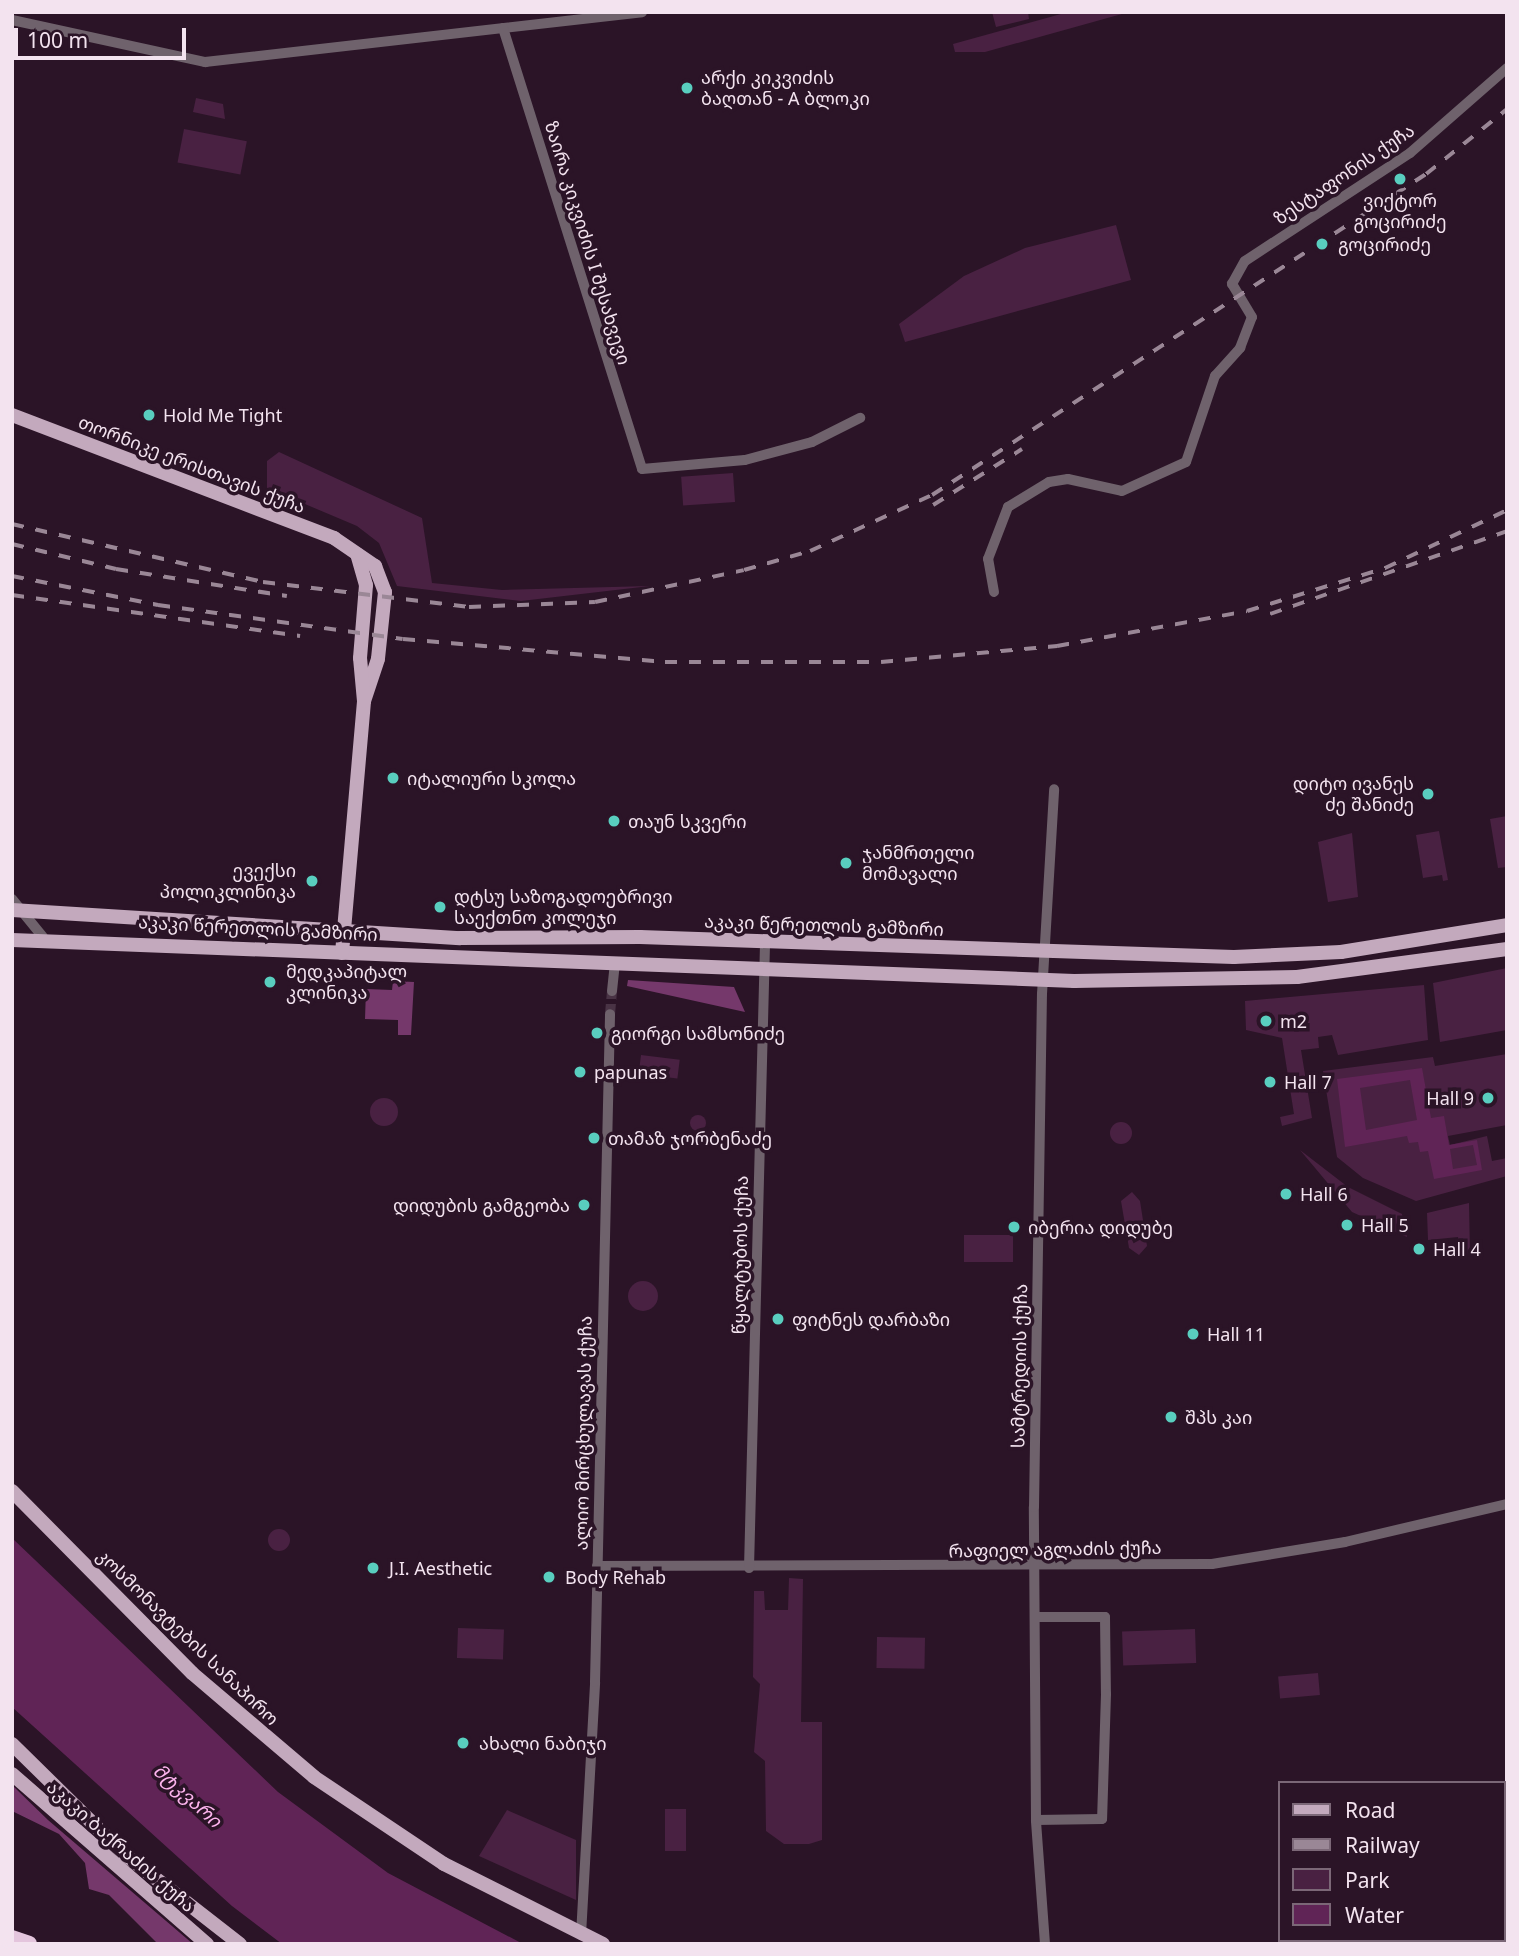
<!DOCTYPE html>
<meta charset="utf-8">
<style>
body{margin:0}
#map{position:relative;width:1519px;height:1956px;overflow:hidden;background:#2b1427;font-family:"Noto Sans","Noto Sans Georgian",sans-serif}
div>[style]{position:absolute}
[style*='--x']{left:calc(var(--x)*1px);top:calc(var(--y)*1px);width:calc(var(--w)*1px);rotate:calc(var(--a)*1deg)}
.green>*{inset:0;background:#492142;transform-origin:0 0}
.round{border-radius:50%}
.forest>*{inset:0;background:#75386b}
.water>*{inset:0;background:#602456}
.minor-tunnel>*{height:10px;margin-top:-5px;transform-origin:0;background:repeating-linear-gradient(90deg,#493345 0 10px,transparent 0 15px)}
.minor>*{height:10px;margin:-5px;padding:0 5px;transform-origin:5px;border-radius:5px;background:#6f626c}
.major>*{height:14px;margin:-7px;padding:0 7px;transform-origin:7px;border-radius:7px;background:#c3a9bd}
.highway>*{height:16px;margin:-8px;padding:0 8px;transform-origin:8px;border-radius:8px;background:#e4c5dd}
.rail>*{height:3.5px;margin-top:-1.75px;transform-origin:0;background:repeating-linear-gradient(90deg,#9a8796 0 12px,transparent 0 24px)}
.dots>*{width:19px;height:19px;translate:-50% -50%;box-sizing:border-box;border:4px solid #2b1427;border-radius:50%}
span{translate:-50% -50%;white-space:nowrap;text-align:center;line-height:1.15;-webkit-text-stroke:7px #2b1427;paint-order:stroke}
.poi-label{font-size:18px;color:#f3e3ef}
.left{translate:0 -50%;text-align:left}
.right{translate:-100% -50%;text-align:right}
.street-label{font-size:18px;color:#f3e3ef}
.water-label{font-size:19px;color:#fdb4ee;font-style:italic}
.frame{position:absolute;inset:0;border:14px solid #f3e3ef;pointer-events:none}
.legend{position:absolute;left:1278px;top:1781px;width:228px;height:161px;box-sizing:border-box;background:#2b1427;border:2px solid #7b6777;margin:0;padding:9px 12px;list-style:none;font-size:21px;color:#f3e3ef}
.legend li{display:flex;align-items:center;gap:14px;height:35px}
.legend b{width:35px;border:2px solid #7b6777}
.scale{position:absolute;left:14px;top:28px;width:172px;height:32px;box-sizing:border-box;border:4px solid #f3e3ef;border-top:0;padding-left:9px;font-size:21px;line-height:24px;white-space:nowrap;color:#f3e3ef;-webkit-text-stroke:5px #2b1427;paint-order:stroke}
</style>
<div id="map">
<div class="green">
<div style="clip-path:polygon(992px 12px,1028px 12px,1029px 19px,996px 27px)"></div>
<div style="clip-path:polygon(1068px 12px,1129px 12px,985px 52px,955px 52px,953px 44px)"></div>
<div style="clip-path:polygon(196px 98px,223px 104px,225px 119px,193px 112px)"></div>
<div style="left:184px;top:129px;width:64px;height:34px;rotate:11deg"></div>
<div style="clip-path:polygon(1116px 225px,1131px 280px,905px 342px,899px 324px,964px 276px,1025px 248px)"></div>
<div style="clip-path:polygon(279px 452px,422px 518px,432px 583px,502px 590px,650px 586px,521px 601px,397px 586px,379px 543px,357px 526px,267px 488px,267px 461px)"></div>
<div style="left:733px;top:473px;width:29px;height:52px;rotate:86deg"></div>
<div style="clip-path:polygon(1507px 816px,1507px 867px,1498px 868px,1490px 819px)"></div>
<div style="clip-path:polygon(1439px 831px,1448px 880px,1443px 881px,1442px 875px,1423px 878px,1416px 835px)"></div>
<div style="clip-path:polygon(1352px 833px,1358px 897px,1328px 902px,1318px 842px)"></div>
<div style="clip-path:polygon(1507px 968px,1507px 1030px,1440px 1042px,1433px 983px)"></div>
<div style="clip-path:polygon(1424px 985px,1428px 1040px,1338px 1055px,1332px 1035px,1318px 1037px,1319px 1048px,1301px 1050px,1312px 1118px,1282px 1126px,1280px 1117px,1294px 1114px,1282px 1038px,1246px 1030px,1245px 1001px)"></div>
<div style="clip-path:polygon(1507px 1054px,1507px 1125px,1448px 1136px,1450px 1145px,1487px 1136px,1492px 1161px,1507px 1158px,1507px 1176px,1416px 1201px,1363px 1178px,1337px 1157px,1323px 1071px,1433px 1057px,1435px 1066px)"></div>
<div style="left:641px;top:1055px;width:39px;height:19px;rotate:7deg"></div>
<div class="round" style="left:370px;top:1098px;width:28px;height:28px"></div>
<div class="round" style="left:690px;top:1115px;width:16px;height:16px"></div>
<div class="round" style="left:1110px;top:1122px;width:22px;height:22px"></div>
<div style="clip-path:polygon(1300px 1150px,1348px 1187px,1402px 1214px,1407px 1237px,1352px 1212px)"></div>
<div style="clip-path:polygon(1132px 1192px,1140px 1201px,1147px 1246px,1139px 1255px,1129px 1248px,1121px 1201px)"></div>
<div style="clip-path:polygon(1469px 1203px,1470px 1254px,1461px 1259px,1458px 1237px,1428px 1240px,1427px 1213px)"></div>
<div style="left:964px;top:1235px;width:49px;height:27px"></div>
<div class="round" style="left:628px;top:1281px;width:30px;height:30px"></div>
<div class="round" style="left:268px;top:1529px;width:22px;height:22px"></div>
<div style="clip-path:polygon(789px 1578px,803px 1579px,801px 1722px,822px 1722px,822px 1840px,809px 1844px,784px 1844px,766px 1831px,765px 1761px,754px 1752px,760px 1684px,753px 1677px,754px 1591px,764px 1591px,765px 1610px,788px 1610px)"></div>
<div style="left:458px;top:1628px;width:46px;height:30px;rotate:2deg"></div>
<div style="left:1195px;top:1629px;width:34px;height:73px;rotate:88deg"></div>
<div style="left:877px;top:1637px;width:48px;height:31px;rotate:1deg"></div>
<div style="left:1318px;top:1673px;width:22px;height:40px;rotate:85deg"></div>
<div style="left:665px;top:1809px;width:21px;height:42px"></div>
<div style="clip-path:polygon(507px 1810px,576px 1840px,576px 1900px,479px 1856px)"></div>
</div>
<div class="forest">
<div style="clip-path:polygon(628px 980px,734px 987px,745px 1012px,627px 986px)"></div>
<div style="clip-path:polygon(393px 981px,414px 982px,411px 1035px,398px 1035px,398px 1020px,365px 1019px,366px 989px,392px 990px)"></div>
<div style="clip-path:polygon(12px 1785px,48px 1820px,193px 1944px,158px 1944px,109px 1895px,89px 1889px,85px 1863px,59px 1834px,12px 1811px)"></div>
</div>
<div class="water">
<div style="clip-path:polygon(evenodd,1422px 1068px,1431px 1118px,1444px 1116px,1449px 1145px,1477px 1140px,1482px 1170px,1434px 1179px,1428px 1151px,1420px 1152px,1418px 1142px,1409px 1143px,1407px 1136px,1345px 1147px,1337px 1079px,1422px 1068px,1410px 1080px,1417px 1120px,1366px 1130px,1360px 1088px,1410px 1080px,1422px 1068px,1473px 1145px,1477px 1165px,1453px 1169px,1450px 1149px,1473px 1145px)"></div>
<div style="clip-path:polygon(12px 1538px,278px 1792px,388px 1873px,523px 1944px,282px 1944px,232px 1906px,12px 1707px)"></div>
</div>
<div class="minor-tunnel">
<div style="--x:610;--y:1014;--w:23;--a:-85"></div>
</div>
<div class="minor">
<div style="--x:12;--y:20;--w:198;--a:12.3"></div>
<div style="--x:205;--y:62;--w:440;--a:-6.5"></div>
<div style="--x:503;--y:28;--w:462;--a:72.5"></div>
<div style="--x:642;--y:469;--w:103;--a:-5"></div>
<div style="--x:745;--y:460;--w:69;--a:-15"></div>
<div style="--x:812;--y:442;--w:54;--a:-26.6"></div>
<div style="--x:994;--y:592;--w:34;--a:-100"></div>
<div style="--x:988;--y:559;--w:56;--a:-69"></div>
<div style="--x:1008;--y:507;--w:48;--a:-31.4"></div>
<div style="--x:1049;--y:482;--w:19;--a:-9"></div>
<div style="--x:1068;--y:479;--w:55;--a:12.5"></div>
<div style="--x:1122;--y:491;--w:70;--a:-24.4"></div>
<div style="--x:1186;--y:462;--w:91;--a:-71.4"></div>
<div style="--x:1215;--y:376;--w:38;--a:-48"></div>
<div style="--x:1240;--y:348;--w:33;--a:-69"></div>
<div style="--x:1252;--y:317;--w:39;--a:-121"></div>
<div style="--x:1232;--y:284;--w:26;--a:-61"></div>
<div style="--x:1245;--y:261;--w:197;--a:-33.2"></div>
<div style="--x:1410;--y:153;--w:129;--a:-41.2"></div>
<div style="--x:12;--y:899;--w:49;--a:50.8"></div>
<div style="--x:612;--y:991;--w:27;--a:-84"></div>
<div style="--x:597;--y:1566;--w:615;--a:-0.19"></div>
<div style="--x:1212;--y:1564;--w:135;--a:-9.4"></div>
<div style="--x:1345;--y:1542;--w:166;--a:-13.2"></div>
<div style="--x:749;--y:1568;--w:625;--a:-88.53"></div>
<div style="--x:1036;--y:1617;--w:69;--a:0"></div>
<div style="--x:1105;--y:1617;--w:77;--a:89.3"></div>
<div style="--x:1106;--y:1694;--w:125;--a:91.8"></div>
<div style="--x:1102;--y:1819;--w:66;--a:179.1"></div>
<div style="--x:581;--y:1935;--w:253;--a:-86.8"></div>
<div style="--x:595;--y:1682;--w:668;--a:-88.71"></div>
<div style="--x:1045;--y:1944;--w:124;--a:-94.2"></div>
<div style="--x:1036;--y:1820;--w:313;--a:-90.4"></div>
<div style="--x:1034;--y:1507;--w:513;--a:-89.11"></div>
<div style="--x:1042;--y:994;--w:205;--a:-86.6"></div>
</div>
<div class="major">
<div style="--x:12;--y:415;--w:345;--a:20.9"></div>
<div style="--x:334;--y:538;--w:50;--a:34.3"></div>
<div style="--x:375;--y:566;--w:28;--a:69"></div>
<div style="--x:385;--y:592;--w:67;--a:96"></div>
<div style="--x:378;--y:659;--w:44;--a:108.4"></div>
<div style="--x:12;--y:910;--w:449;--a:3.6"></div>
<div style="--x:460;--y:938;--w:180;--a:-0.3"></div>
<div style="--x:640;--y:937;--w:594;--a:1.93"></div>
<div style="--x:1234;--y:957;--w:107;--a:-2.7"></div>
<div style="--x:1341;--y:952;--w:168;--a:-9.2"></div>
<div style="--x:12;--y:940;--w:1063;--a:2.21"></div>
<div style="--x:1074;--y:981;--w:223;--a:-1"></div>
<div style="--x:1297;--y:977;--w:212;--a:-7.6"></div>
<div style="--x:342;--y:953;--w:253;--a:-85"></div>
<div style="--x:364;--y:701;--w:43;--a:-95.3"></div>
<div style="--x:360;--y:658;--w:73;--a:-85.3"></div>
<div style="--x:366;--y:585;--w:32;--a:-106"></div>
<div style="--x:12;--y:1491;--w:256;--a:45.3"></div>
<div style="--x:192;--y:1673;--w:160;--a:40.4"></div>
<div style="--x:314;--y:1777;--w:156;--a:33.8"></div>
<div style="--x:444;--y:1864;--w:178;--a:26.7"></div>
<div style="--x:12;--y:1744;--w:156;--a:44.5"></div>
<div style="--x:123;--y:1853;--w:148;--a:37.9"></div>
<div style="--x:12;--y:1774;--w:259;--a:41.1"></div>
</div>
<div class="highway">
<div style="--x:12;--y:1938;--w:18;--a:19"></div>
</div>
<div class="rail">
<div style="--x:933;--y:505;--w:105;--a:-32.2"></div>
<div style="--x:12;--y:524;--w:258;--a:13"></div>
<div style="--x:263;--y:582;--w:208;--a:6.9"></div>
<div style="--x:469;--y:607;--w:126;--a:-2.3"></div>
<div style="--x:595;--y:602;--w:152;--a:-12.1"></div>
<div style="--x:744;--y:570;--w:69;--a:-16.1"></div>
<div style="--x:810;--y:551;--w:134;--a:-24.7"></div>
<div style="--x:932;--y:495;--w:589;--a:-33.02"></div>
<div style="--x:1426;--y:174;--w:104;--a:-38.7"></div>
<div style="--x:12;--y:544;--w:107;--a:13.5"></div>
<div style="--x:116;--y:569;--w:173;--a:9"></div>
<div style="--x:12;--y:576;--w:149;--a:11.2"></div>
<div style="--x:158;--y:605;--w:247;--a:7.9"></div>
<div style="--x:403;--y:639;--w:263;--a:5"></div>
<div style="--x:665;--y:662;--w:216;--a:0"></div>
<div style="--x:881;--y:662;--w:177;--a:-5.2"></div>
<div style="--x:1057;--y:646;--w:193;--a:-10.4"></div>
<div style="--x:1247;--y:611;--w:145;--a:-17.3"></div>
<div style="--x:1385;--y:568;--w:135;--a:-25.4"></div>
<div style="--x:12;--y:595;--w:291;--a:8.1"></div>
<div style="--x:1270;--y:614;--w:251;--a:-19.3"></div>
</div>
<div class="dots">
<div style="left:687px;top:88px;background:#59cebf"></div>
<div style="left:1400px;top:179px;background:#59cebf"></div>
<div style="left:1322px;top:244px;background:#59cebf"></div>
<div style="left:149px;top:415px;background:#59cebf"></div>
<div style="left:393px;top:778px;background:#59cebf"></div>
<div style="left:1428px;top:794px;background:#59cebf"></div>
<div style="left:614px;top:821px;background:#59cebf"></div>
<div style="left:846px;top:863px;background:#59cebf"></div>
<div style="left:312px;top:881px;background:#59cebf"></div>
<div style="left:440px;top:907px;background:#59cebf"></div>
<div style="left:270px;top:982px;background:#59cebf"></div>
<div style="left:1266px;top:1021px;background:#59cebf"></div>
<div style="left:597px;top:1033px;background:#59cebf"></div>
<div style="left:580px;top:1072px;background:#59cebf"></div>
<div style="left:1270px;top:1082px;background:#59cebf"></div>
<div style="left:1488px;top:1098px;background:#59cebf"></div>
<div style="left:594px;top:1138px;background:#59cebf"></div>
<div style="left:1286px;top:1194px;background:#59cebf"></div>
<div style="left:584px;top:1205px;background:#59cebf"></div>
<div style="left:1347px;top:1225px;background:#59cebf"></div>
<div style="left:1014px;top:1227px;background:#59cebf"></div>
<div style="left:1419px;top:1249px;background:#59cebf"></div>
<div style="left:778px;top:1319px;background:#59cebf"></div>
<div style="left:1193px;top:1334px;background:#59cebf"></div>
<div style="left:1171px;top:1417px;background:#59cebf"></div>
<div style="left:373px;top:1568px;background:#59cebf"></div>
<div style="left:549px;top:1577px;background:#59cebf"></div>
<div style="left:463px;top:1743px;background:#59cebf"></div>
</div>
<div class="poi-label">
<span class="left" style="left:701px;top:88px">არქი კიკვიძის<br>ბაღთან - A ბლოკი</span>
<span style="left:1400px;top:211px">ვიქტორ<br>გოცირიძე</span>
<span class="left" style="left:1338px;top:244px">გოცირიძე</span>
<span class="left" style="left:163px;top:415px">Hold Me Tight</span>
<span class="left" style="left:407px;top:778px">იტალიური სკოლა</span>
<span class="right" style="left:1414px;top:794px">დიტო ივანეს<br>ძე შანიძე</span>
<span class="left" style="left:628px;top:821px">თაუნ სკვერი</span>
<span class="left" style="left:862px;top:863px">ჯანმრთელი<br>მომავალი</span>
<span class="right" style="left:296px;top:881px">ევექსი<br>პოლიკლინიკა</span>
<span class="left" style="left:454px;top:907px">დტსუ საზოგადოებრივი<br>საექთნო კოლეჯი</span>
<span class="left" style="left:286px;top:982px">მედკაპიტალ<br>კლინიკა</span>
<span class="left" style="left:1280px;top:1021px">m2</span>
<span class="left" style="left:611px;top:1033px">გიორგი სამსონიძე</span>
<span class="left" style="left:594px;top:1072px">papunas</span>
<span class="left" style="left:1284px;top:1082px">Hall 7</span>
<span class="right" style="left:1474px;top:1098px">Hall 9</span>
<span class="left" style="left:608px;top:1138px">თამაზ ჯორბენაძე</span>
<span class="left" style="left:1300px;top:1194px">Hall 6</span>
<span class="right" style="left:570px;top:1205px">დიდუბის გამგეობა</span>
<span class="left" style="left:1361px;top:1225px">Hall 5</span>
<span class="left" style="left:1028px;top:1227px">იბერია დიდუბე</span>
<span class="left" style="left:1433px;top:1249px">Hall 4</span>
<span class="left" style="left:792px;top:1319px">ფიტნეს დარბაზი</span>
<span class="left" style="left:1207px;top:1334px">Hall 11</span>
<span class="left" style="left:1185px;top:1417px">შპს კაი</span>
<span class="left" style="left:389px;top:1568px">J.I. Aesthetic</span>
<span class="left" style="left:565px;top:1577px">Body Rehab</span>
<span class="left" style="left:479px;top:1743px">ახალი ნაბიჯი</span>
</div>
<div class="street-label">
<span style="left:1344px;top:174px;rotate:-34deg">ზესტაფონის ქუჩა</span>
<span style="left:588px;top:243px;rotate:73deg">ზაირა კიკვიძის I შესახვევი</span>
<span style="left:192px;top:464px;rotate:21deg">თორნიკე ერისთავის ქუჩა</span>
<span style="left:824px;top:925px;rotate:2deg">აკაკი წერეთლის გამზირი</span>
<span style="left:258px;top:928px;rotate:3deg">აკაკი წერეთლის გამზირი</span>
<span style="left:740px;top:1255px;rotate:-89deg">წყალტუბოს ქუჩა</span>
<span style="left:1019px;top:1366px;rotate:-89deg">სამტრედიის ქუჩა</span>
<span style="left:583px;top:1433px;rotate:-89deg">ალიო მირცხულავას ქუჩა</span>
<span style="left:1055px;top:1549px;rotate:-1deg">რაფიელ აგლაძის ქუჩა</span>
<span style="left:188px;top:1637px;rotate:44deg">კოსმონავტების სანაპირო</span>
<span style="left:121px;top:1846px;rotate:41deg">აკაკი ბაქრაძის ქუჩა</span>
</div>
<div class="water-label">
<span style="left:187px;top:1796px;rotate:42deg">მტკვარი</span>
</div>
<div class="frame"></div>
<ul class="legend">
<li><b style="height:9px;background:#c3a9bd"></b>Road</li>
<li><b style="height:9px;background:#9a8796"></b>Railway</li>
<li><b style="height:19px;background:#492142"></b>Park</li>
<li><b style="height:19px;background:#602456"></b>Water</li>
</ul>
<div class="scale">100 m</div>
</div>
